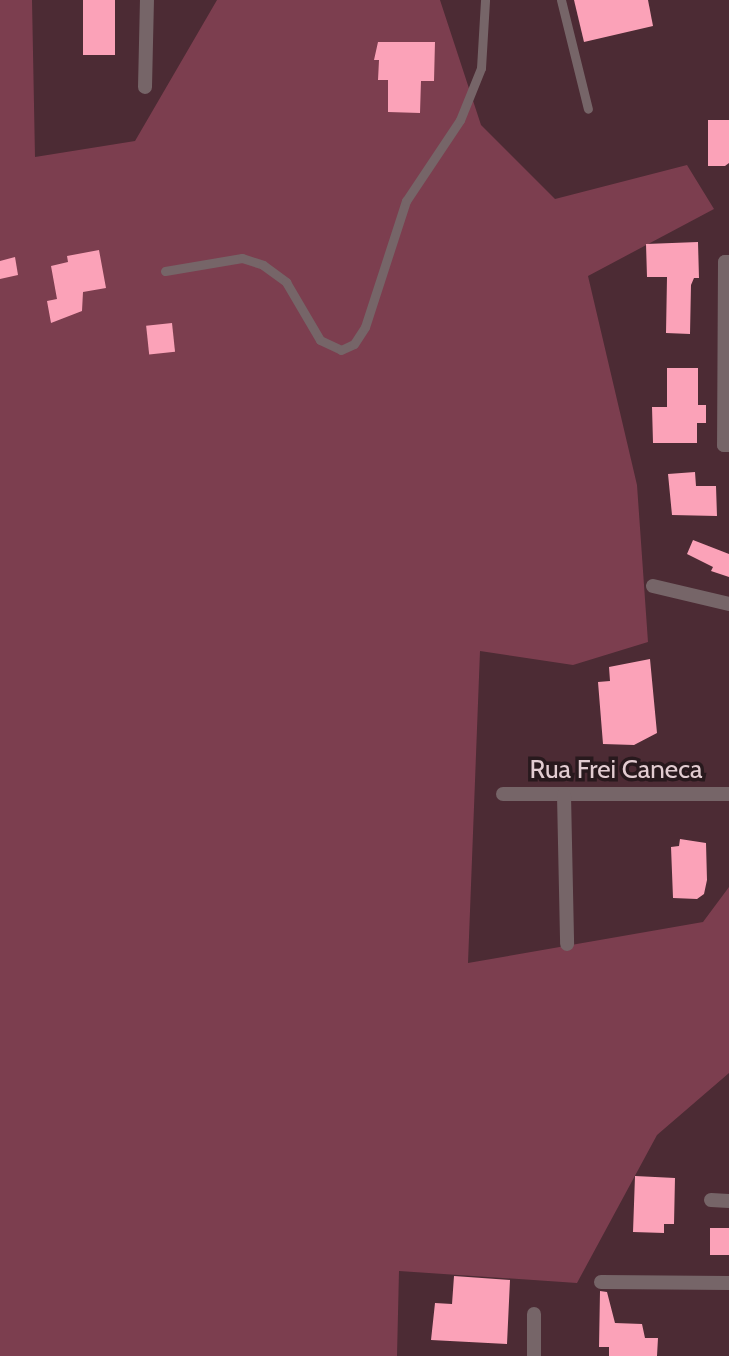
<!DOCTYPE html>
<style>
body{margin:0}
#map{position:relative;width:729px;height:1356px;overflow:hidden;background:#4c2b34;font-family:Cabin,sans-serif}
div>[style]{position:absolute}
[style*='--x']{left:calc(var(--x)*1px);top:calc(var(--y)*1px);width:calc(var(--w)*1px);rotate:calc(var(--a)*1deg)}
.green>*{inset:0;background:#7c3e4f}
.building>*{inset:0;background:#fba2b8;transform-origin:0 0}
.service>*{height:9px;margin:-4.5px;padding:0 4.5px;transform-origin:4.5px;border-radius:4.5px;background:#766568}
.minor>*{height:14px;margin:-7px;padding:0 7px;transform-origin:7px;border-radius:7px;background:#766568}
span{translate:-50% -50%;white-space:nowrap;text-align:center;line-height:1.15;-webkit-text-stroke:7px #28191d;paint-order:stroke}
.street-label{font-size:26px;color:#e2ccd1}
</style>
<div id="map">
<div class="green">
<div style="clip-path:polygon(0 0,32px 0,35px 157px,135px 141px,217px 0,440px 0,481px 125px,555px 199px,687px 165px,714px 209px,588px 276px,637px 485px,648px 642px,573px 665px,480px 651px,468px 963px,703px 922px,729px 887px,729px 1073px,657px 1135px,577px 1283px,399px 1271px,397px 1356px,0 1356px)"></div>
</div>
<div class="building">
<div style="left:83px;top:0;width:32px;height:55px"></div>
<div style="clip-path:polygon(574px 0,648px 0,653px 26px,584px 42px)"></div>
<div style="clip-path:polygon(378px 42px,435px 42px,434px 81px,421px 81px,420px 113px,388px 112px,388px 80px,378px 80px,379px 60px,374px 60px)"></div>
<div style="clip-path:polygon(708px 120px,729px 120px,729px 163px,725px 166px,708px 166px)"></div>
<div style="clip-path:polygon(698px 242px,699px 278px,694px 278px,691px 285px,690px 334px,666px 333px,667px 277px,647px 277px,646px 244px)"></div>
<div style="clip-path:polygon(99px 250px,106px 288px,83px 292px,82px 311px,51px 323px,47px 301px,57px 299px,51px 266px,68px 262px,67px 256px)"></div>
<div style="clip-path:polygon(15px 257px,18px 275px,0 279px,0 261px)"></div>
<div style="left:172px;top:323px;width:29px;height:26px;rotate:84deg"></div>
<div style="clip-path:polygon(667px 368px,698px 368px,698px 405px,706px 405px,706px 423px,697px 423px,697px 443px,653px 443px,652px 407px,667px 407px)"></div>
<div style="clip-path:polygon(695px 472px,696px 486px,716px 486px,717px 516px,672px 515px,668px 474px)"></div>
<div style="clip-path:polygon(693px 540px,729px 554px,729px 577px,711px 571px,713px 567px,687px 554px)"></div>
<div style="clip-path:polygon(650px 659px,657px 733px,634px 745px,603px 744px,598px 682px,610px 681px,609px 667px)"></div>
<div style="clip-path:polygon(680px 839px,706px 843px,707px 880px,704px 894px,697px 899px,673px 898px,671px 847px,679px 846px)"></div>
<div style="clip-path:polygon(635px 1176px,675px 1178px,674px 1224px,664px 1224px,664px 1233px,633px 1232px)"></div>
<div style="left:710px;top:1228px;width:19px;height:27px"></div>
<div style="clip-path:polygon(454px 1276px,510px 1280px,507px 1344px,431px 1340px,435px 1303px,452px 1304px)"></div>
<div style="clip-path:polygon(600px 1291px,607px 1292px,615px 1323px,642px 1324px,645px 1338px,658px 1338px,657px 1356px,609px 1356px,609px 1347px,599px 1347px)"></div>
</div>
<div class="service">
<div style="--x:561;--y:0;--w:112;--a:76.1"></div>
<div style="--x:165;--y:271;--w:78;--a:-9.6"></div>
<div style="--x:242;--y:258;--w:22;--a:18"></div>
<div style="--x:263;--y:265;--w:29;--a:36"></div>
<div style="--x:286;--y:282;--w:67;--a:59.6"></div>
<div style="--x:320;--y:340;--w:23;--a:25"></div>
<div style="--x:341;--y:350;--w:14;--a:-25"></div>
<div style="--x:354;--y:344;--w:20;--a:-57"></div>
<div style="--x:365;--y:327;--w:133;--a:-72"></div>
<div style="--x:406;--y:201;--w:97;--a:-56.3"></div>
<div style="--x:460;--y:120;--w:56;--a:-68"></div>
<div style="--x:481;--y:68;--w:68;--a:-86.6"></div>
</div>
<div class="minor">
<div style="--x:145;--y:87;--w:87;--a:-88.7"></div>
<div style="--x:729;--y:262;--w:4;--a:180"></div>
<div style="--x:725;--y:262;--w:183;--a:90.3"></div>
<div style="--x:724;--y:445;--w:5;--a:0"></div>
<div style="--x:653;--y:586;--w:78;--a:13.3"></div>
<div style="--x:503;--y:794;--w:226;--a:0"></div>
<div style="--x:564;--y:795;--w:149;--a:88.8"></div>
<div style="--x:711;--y:1200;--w:18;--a:3"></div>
<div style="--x:601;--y:1282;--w:128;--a:0.4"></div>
<div style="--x:534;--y:1314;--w:42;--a:90"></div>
</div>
<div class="street-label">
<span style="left:616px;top:770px">Rua Frei Caneca</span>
</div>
</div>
